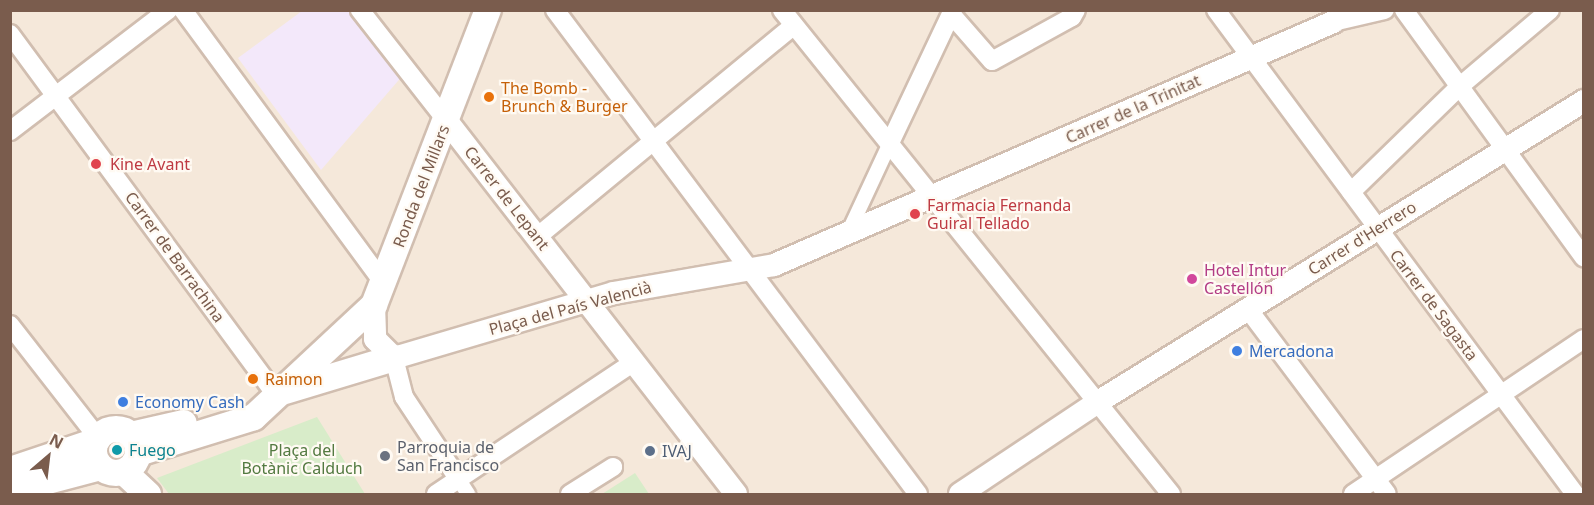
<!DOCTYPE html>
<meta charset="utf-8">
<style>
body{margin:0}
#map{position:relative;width:1594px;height:505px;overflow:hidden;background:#fdf6ec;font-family:"Noto Sans",sans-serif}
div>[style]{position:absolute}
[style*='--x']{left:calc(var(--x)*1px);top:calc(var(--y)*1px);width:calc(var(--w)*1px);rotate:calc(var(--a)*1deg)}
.residential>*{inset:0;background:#f5e8da;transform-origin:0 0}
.education>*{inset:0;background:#f3e8fa}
.green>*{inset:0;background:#d8ecc9}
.roads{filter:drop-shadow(2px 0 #d1beb0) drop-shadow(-2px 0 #d1beb0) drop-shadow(0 2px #d1beb0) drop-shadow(0 -2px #d1beb0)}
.pedestrian>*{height:14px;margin:-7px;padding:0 7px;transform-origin:7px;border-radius:7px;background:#fff}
.minor>*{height:18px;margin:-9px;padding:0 9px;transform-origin:9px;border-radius:9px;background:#fff}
.tertiary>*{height:22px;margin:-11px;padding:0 11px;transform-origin:11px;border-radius:11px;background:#fff}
.secondary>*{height:26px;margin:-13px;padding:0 13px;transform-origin:13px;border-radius:13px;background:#fff}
.secondary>.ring{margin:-13px;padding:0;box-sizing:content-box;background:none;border:26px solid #fff;border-radius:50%}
.dots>*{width:16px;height:16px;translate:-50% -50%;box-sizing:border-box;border:3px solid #fffaf3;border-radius:50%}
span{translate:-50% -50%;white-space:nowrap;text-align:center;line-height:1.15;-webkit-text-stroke:4.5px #fffaf3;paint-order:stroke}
.food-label{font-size:16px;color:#c56008}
.left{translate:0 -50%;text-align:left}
.street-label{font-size:16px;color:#7a5c4d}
.health-label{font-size:16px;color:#be3a42}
.hotel-label{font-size:16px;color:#b23c85}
.shop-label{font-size:16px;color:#366cbe}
.worship-label{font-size:16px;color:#5b616d}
.culture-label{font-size:16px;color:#0d838f}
.park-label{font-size:16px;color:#537a41}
.service-label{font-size:16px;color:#4e5e75}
.frame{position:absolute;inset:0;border:12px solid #7a5c4d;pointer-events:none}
.north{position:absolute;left:18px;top:427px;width:60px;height:60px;-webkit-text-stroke:4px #fffaf3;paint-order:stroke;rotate:28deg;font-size:16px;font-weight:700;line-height:24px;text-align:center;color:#7a5c4d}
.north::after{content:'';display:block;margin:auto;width:21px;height:27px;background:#7a5c4d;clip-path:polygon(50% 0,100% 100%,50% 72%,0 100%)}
</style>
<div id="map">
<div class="residential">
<div style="left:11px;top:11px;width:1572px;height:483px"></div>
</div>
<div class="education">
<div style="clip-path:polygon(302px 11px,356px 11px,404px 74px,321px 170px,238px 58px)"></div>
</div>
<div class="green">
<div style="clip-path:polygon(317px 417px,365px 494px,169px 494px,157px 478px)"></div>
<div style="clip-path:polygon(635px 473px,649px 494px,602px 494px)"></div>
</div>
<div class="roads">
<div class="pedestrian">
<div style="--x:848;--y:233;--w:99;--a:-65"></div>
<div style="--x:459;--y:480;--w:17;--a:57"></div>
</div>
<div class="minor">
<div style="--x:183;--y:10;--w:340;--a:53.7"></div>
<div style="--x:360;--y:10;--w:140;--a:52"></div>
<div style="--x:555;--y:10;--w:605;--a:53.13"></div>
<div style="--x:782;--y:10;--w:621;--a:51.21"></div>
<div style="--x:1216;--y:10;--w:603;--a:53.43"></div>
<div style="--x:1404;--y:10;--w:306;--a:54"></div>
<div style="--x:951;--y:14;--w:62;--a:48.9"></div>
<div style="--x:992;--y:61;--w:91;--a:-28.8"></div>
<div style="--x:1072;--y:17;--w:8;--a:-60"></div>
<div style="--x:1333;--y:22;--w:53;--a:-13"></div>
<div style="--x:10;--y:34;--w:447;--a:53.6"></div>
<div style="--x:10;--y:131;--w:199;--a:-37.4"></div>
<div style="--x:890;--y:143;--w:147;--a:-64.7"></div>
<div style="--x:1351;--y:192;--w:151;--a:-44.2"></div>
<div style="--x:1459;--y:87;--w:119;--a:-40.2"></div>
<div style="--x:537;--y:237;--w:333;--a:-39.5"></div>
<div style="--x:1248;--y:309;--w:231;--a:53.1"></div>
<div style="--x:10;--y:325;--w:143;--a:52.1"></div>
<div style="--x:394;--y:358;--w:40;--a:75.6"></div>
<div style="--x:404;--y:397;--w:100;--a:56.5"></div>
<div style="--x:436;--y:494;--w:238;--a:-33.7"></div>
<div style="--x:570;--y:494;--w:51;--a:-32.1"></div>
<div style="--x:1353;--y:494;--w:278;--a:-33.9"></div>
</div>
<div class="tertiary">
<div style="--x:446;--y:120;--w:473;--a:52.2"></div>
<div style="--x:374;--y:305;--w:34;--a:88"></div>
<div style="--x:375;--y:339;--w:27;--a:45"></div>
<div style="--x:394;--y:358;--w:229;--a:-16.5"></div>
<div style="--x:614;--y:293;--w:162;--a:-9.9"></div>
<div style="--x:774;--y:265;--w:610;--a:-23.49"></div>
<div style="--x:960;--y:494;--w:166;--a:-33.7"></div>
<div style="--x:1098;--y:402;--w:572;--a:-31.77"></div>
</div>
<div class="secondary">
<div style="--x:285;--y:391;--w:114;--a:-16.8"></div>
<div class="ring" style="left:94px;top:429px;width:18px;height:18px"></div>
<div style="--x:131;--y:435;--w:54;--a:-12.8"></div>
<div style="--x:138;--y:453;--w:121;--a:-17.2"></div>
<div style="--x:254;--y:417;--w:164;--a:-43"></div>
<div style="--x:374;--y:305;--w:316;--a:-68.9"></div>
<div style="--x:10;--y:470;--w:91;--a:-18.6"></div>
<div style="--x:124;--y:472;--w:33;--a:43"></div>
<div style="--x:10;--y:491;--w:94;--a:-14.8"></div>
</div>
</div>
<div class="dots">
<div style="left:489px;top:97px;background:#e8710a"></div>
<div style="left:96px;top:164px;background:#e0444e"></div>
<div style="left:915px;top:214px;background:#e0444e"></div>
<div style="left:1192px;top:279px;background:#d1479c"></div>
<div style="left:1237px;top:351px;background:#3f7fe0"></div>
<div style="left:253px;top:379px;background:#e8710a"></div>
<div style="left:123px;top:402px;background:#3f7fe0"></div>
<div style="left:117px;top:450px;background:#0f9aa8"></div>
<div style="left:650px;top:451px;background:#5c6f8a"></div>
<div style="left:385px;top:456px;background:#6b7280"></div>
</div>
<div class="food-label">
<span class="left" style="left:501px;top:97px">The Bomb -<br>Brunch &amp; Burger</span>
<span class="left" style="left:265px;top:379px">Raimon</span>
</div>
<div class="street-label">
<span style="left:1133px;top:109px;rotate:-24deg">Carrer de la Trinitat</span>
<span style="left:421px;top:186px;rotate:-69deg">Ronda del Millars</span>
<span style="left:507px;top:198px;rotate:52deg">Carrer de Lepant</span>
<span style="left:1362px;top:238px;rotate:-32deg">Carrer d'Herrero</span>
<span style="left:175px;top:257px;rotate:54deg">Carrer de Barrachina</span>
<span style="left:1434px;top:305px;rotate:53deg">Carrer de Sagasta</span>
<span style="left:570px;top:308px;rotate:-15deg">Plaça del País Valencià</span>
</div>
<div class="health-label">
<span class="left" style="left:110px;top:164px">Kine Avant</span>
<span class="left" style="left:927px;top:214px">Farmacia Fernanda<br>Guiral Tellado</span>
</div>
<div class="hotel-label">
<span class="left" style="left:1204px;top:279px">Hotel Intur<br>Castellón</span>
</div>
<div class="shop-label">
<span class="left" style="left:1249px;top:351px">Mercadona</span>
<span class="left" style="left:135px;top:402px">Economy Cash</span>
</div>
<div class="worship-label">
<span class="left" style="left:397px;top:456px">Parroquia de<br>San Francisco</span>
</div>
<div class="culture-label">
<span class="left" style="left:129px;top:450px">Fuego</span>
</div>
<div class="park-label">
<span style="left:302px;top:459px">Plaça del<br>Botànic Calduch</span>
</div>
<div class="service-label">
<span class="left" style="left:662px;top:451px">IVAJ</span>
</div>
<div class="frame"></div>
<div class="north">N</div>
</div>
